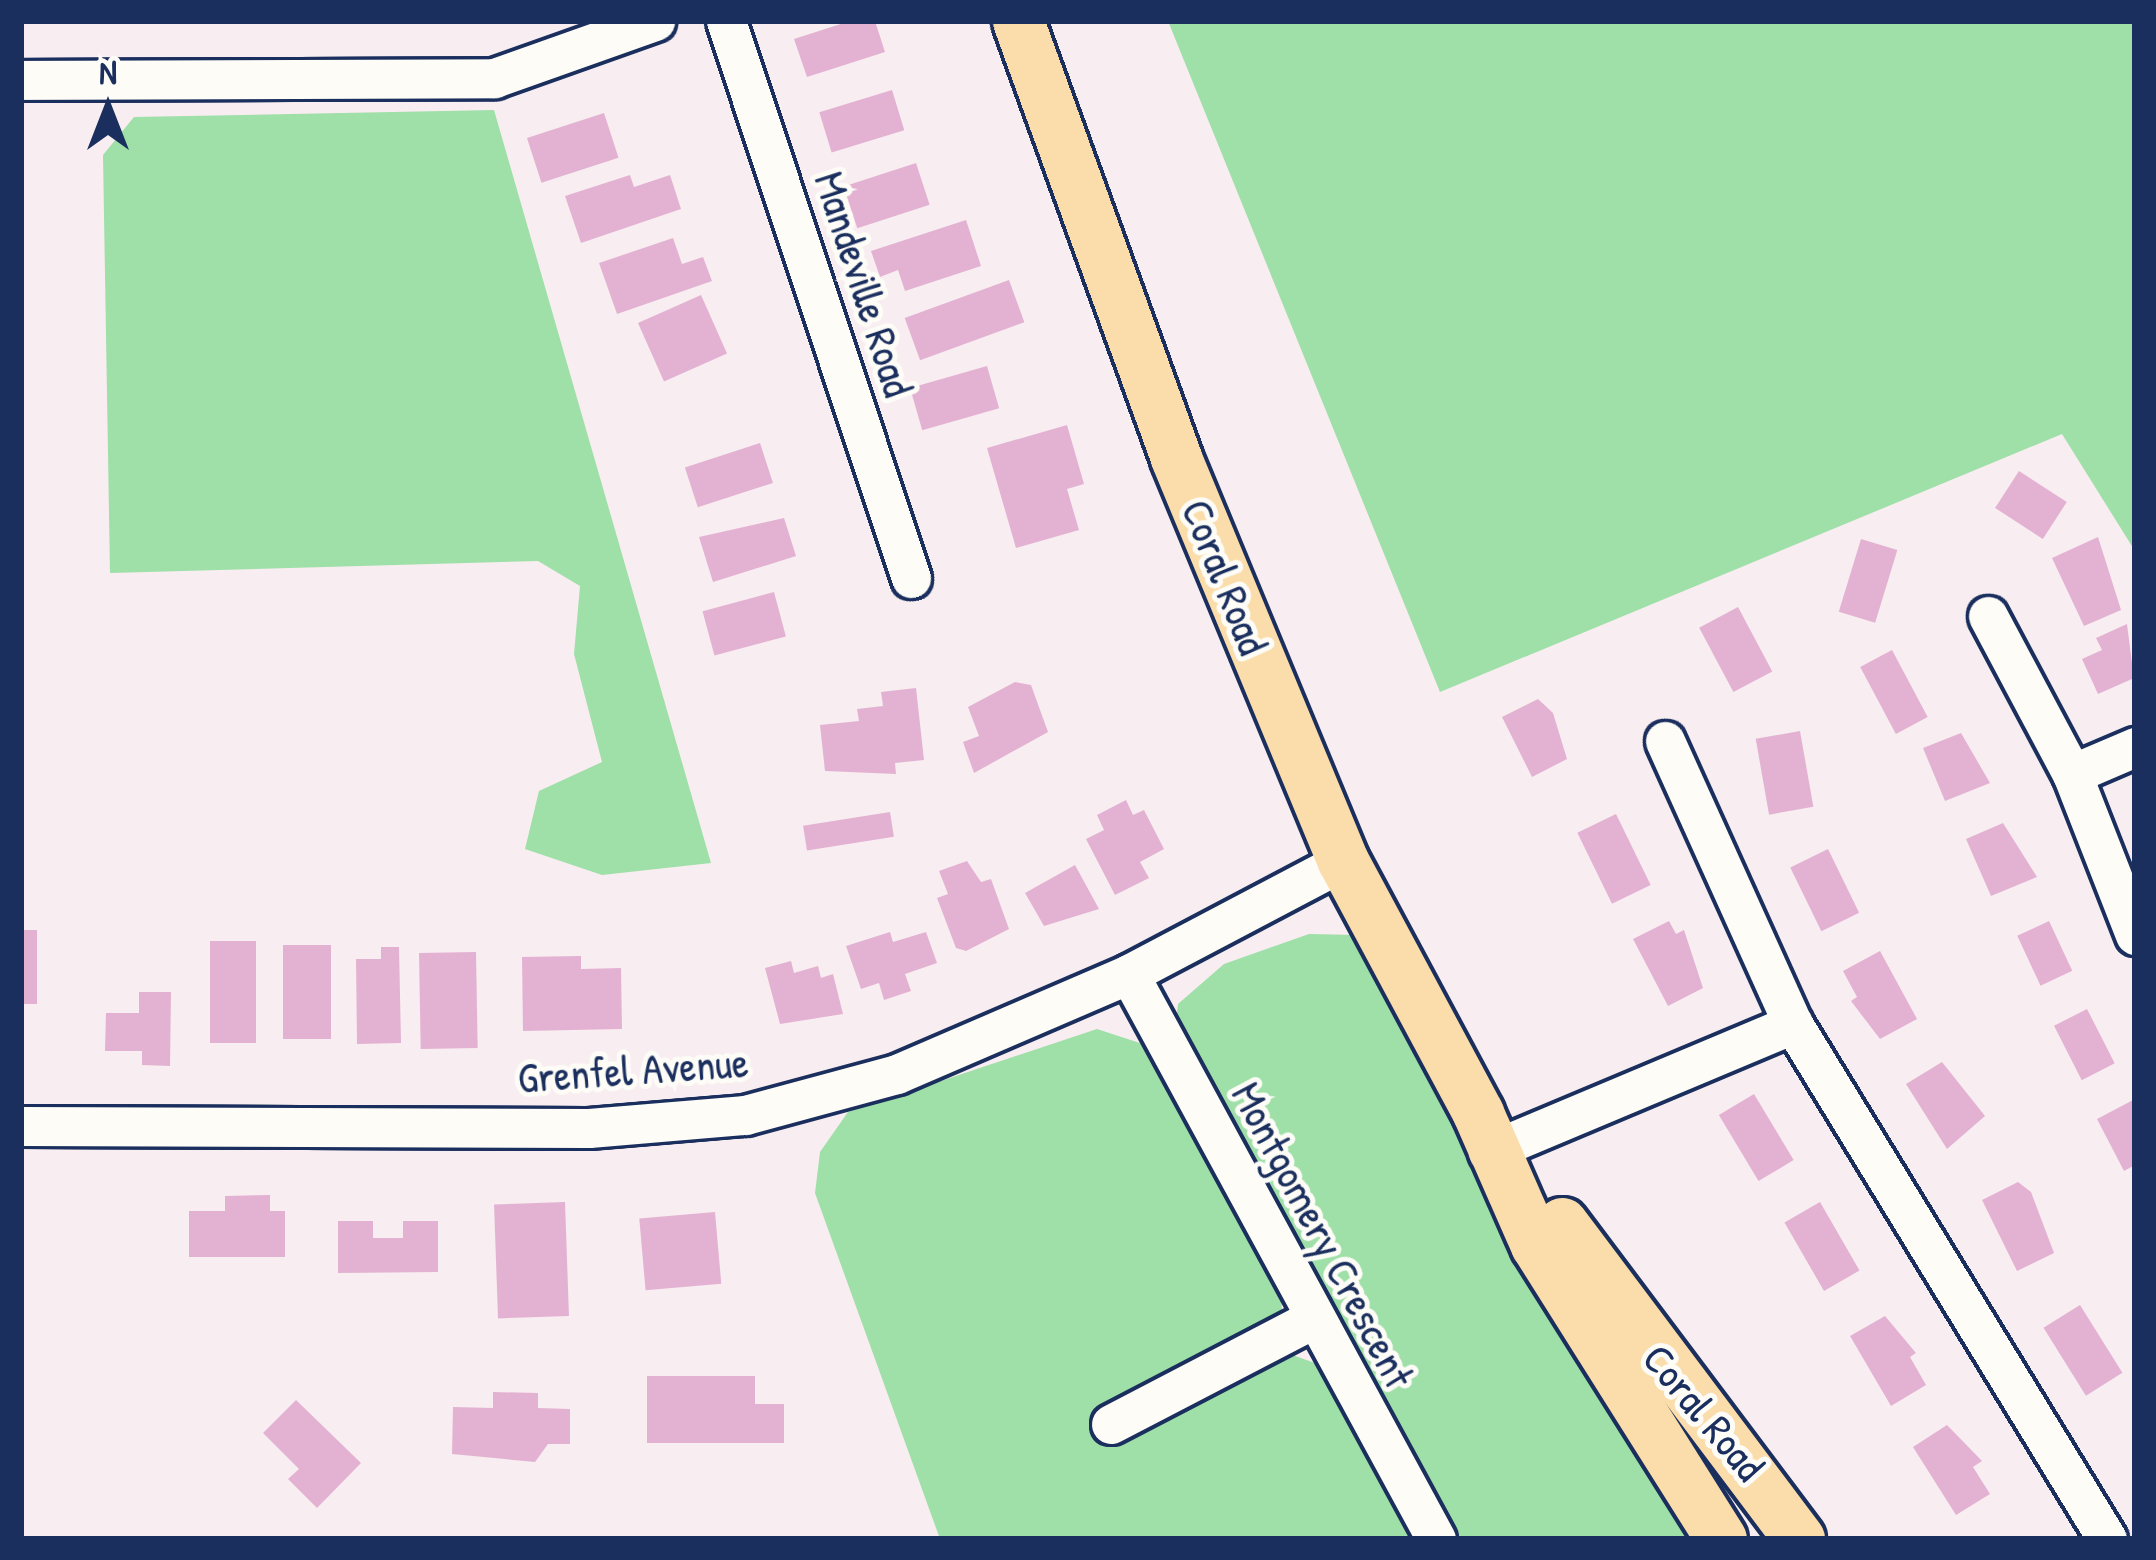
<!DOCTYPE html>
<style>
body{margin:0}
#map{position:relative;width:2156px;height:1560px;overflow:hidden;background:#f8edf0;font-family:"Patrick Hand",sans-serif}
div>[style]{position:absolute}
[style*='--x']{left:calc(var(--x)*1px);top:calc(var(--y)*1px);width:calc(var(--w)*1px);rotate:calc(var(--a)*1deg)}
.green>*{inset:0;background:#9fdfa8}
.building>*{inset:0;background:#e3b2d2;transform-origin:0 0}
.roads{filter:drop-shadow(3px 0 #1b2f5e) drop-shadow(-3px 0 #1b2f5e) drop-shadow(0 3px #1b2f5e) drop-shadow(0 -3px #1b2f5e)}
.minor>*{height:39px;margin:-19.5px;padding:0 19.5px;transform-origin:19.5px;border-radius:19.5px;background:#fdfcf7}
.major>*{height:51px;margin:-25.5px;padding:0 25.5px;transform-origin:25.5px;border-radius:25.5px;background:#fbddab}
span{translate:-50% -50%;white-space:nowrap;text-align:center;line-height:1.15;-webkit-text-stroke:10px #fdfcf7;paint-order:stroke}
.street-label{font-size:42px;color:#1b2f5e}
.frame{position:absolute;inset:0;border:24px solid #1b2f5e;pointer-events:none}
.north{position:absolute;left:48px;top:48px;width:120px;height:120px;-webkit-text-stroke:9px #fdfcf7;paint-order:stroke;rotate:0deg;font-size:33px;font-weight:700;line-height:48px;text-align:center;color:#1b2f5e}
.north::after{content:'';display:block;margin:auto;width:42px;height:54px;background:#1b2f5e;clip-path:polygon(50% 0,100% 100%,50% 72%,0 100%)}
</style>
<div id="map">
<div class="green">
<div style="clip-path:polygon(1168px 21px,2135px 21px,2135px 551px,2062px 434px,1440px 692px)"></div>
<div style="clip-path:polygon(494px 110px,711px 863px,602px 875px,525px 849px,539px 791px,602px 762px,574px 654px,580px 586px,538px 561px,110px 573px,103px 155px,134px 117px)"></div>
<div style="clip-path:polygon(1309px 934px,1357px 935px,1707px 1539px,1456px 1539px,1175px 1033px,1178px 1004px,1224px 964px)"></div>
<div style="clip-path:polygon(1097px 1029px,1155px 1048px,1281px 1293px,1284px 1352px,1326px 1367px,1427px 1539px,940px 1539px,815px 1193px,820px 1152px,848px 1112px)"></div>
</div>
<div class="building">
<div style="clip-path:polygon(850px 21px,875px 21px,885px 52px,807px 77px,794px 39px)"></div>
<div style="left:892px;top:90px;width:42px;height:76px;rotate:73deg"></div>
<div style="left:604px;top:113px;width:47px;height:81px;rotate:72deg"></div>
<div style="left:916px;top:163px;width:44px;height:76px;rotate:72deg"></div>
<div style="clip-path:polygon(630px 175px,634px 187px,670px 175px,681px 209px,581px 243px,565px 196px)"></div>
<div style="clip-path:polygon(966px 220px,981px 266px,905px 291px,898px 270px,880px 277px,871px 251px)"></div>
<div style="clip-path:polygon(673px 238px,682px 264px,703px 257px,712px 281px,617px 314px,599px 263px)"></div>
<div style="left:1009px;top:280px;width:45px;height:111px;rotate:70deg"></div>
<div style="left:701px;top:295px;width:64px;height:69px;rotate:66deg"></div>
<div style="left:987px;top:366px;width:44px;height:80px;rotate:74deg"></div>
<div style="clip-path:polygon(1067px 425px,1084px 484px,1067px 489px,1079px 530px,1016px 548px,987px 448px)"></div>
<div style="left:760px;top:443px;width:42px;height:79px;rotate:72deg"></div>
<div style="left:2019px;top:471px;width:57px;height:44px;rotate:33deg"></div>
<div style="clip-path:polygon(784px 518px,796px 556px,713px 582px,699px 537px)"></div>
<div style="clip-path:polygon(2098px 537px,2121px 610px,2084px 626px,2052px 558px)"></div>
<div style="left:1861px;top:539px;width:38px;height:76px;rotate:17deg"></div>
<div style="left:774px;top:592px;width:46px;height:74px;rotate:75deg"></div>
<div style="left:1738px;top:607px;width:73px;height:44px;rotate:62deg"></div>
<div style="clip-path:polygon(2127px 624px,2135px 687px,2132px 679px,2098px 694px,2082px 659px,2102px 650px,2096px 638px)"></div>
<div style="left:1892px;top:650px;width:76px;height:36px;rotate:62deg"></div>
<div style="clip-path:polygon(1015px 682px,1031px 685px,1048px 732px,974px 773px,963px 742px,979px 736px,968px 707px)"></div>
<div style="clip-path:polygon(916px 688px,924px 760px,895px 763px,896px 774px,825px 771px,820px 725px,859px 721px,857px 709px,883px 706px,881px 692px)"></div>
<div style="clip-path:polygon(1538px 699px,1553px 713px,1567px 759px,1532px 777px,1502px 717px)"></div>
<div style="left:1800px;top:731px;width:77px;height:45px;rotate:80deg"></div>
<div style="clip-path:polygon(1961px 733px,1990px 783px,1945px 801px,1923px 748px)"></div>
<div style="clip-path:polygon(1126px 800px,1133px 815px,1144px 810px,1164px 849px,1140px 862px,1149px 878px,1115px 895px,1086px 839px,1104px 830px,1097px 815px)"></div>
<div style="left:890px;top:812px;width:25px;height:88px;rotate:81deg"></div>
<div style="left:1616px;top:814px;width:79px;height:43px;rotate:64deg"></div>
<div style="clip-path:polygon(2003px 823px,2037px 877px,1991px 896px,1966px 839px)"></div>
<div style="left:1828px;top:849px;width:71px;height:42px;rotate:64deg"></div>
<div style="clip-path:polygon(967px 861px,981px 882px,991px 879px,1009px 929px,966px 951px,956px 948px,937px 898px,948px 894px,939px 871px)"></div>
<div style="clip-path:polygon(1075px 865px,1099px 909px,1044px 926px,1025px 893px)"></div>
<div style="clip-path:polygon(1669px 921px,1676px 934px,1684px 930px,1703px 988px,1668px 1006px,1633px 939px)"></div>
<div style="left:2049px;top:921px;width:55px;height:35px;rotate:65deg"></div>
<div style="left:21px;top:930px;width:16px;height:74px"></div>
<div style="clip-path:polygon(890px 932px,893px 942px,926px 932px,937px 963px,905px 974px,911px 991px,884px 1000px,879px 983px,861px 989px,846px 946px)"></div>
<div style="left:210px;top:941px;width:46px;height:102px"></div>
<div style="left:283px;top:945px;width:48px;height:94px"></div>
<div style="clip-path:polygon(381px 947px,399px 947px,401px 1043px,357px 1044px,356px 959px,381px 959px)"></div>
<div style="clip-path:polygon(1880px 951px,1917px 1019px,1880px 1039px,1851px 1001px,1857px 997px,1843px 971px)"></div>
<div style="left:476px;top:952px;width:96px;height:57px;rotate:89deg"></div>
<div style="clip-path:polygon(581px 956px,581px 969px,621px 968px,622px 1029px,523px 1031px,522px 957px)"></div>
<div style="clip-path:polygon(791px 961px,794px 973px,818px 966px,821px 978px,833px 974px,843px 1014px,780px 1024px,765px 968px)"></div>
<div style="clip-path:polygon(139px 992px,171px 992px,170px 1066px,142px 1065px,142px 1051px,105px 1051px,106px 1013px,139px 1013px)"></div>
<div style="left:2087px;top:1009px;width:61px;height:37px;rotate:63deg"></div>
<div style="clip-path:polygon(1942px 1062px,1985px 1116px,1947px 1149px,1906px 1084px)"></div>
<div style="left:1754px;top:1094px;width:77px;height:41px;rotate:59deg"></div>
<div style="clip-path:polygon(2135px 1099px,2135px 1165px,2124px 1171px,2097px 1119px)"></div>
<div style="clip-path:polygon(2018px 1182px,2031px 1192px,2054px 1253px,2017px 1271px,1982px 1200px)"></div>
<div style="clip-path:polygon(270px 1195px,270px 1211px,285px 1211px,285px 1257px,189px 1257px,189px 1211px,225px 1211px,225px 1196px)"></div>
<div style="left:565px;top:1202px;width:114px;height:71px;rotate:88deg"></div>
<div style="left:1820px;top:1202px;width:79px;height:41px;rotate:60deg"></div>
<div style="left:715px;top:1212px;width:72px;height:76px;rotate:85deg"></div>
<div style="clip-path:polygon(338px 1221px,373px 1221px,373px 1238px,403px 1238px,403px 1221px,438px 1221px,438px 1272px,338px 1273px)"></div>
<div style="left:2080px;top:1305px;width:80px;height:43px;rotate:58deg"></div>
<div style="clip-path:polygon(1885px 1316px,1916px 1353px,1910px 1357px,1926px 1385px,1891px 1406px,1850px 1336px)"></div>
<div style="clip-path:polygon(647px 1376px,755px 1376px,755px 1404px,784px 1404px,784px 1443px,647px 1443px)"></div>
<div style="clip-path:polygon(493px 1392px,538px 1393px,538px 1408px,570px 1409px,570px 1444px,548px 1444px,535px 1462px,452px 1454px,453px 1407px,493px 1408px)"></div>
<div style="clip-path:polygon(296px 1400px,361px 1463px,317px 1508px,288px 1479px,299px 1469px,263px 1433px)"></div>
<div style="clip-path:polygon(1947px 1425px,1982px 1461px,1973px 1467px,1990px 1494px,1956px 1515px,1913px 1447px)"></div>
</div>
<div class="roads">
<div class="minor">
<div style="--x:726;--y:21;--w:587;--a:71.63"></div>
<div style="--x:21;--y:80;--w:473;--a:-0.2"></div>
<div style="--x:494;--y:78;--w:171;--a:-19.5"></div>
<div style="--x:1988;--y:616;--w:179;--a:62"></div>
<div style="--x:2072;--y:774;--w:173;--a:68.6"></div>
<div style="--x:1665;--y:741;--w:311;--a:65.7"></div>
<div style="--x:1793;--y:1024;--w:603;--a:58.63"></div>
<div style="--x:2072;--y:774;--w:69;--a:-23.2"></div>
<div style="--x:1129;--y:974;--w:643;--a:61.48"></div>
<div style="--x:21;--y:1126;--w:568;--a:0.2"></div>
<div style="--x:589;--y:1128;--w:157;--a:-4.8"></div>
<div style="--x:745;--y:1115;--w:157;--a:-15.1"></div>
<div style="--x:897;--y:1074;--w:253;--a:-23.3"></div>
<div style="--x:1129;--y:974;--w:242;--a:-27.8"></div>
<div style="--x:1488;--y:1152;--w:331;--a:-22.8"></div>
<div style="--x:1111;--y:1424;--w:225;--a:-27.5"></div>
</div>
<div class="major">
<div style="--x:1018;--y:21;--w:465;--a:70.1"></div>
<div style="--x:1176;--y:458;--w:436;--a:67.5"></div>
<div style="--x:1343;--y:861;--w:286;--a:61.8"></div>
<div style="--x:1478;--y:1113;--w:144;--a:66.3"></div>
<div style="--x:1536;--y:1245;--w:347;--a:57.8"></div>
<div style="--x:1562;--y:1223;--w:395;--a:53.1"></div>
</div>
</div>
<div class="street-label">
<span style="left:864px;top:284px;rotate:72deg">Mandeville Road</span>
<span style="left:1225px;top:577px;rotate:68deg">Coral Road</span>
<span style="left:633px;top:1070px;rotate:-4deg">Grenfel Avenue</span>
<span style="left:1323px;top:1235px;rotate:62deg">Montgomery Crescent</span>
<span style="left:1704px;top:1412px;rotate:50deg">Coral Road</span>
</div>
<div class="frame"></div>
<div class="north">N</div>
</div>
